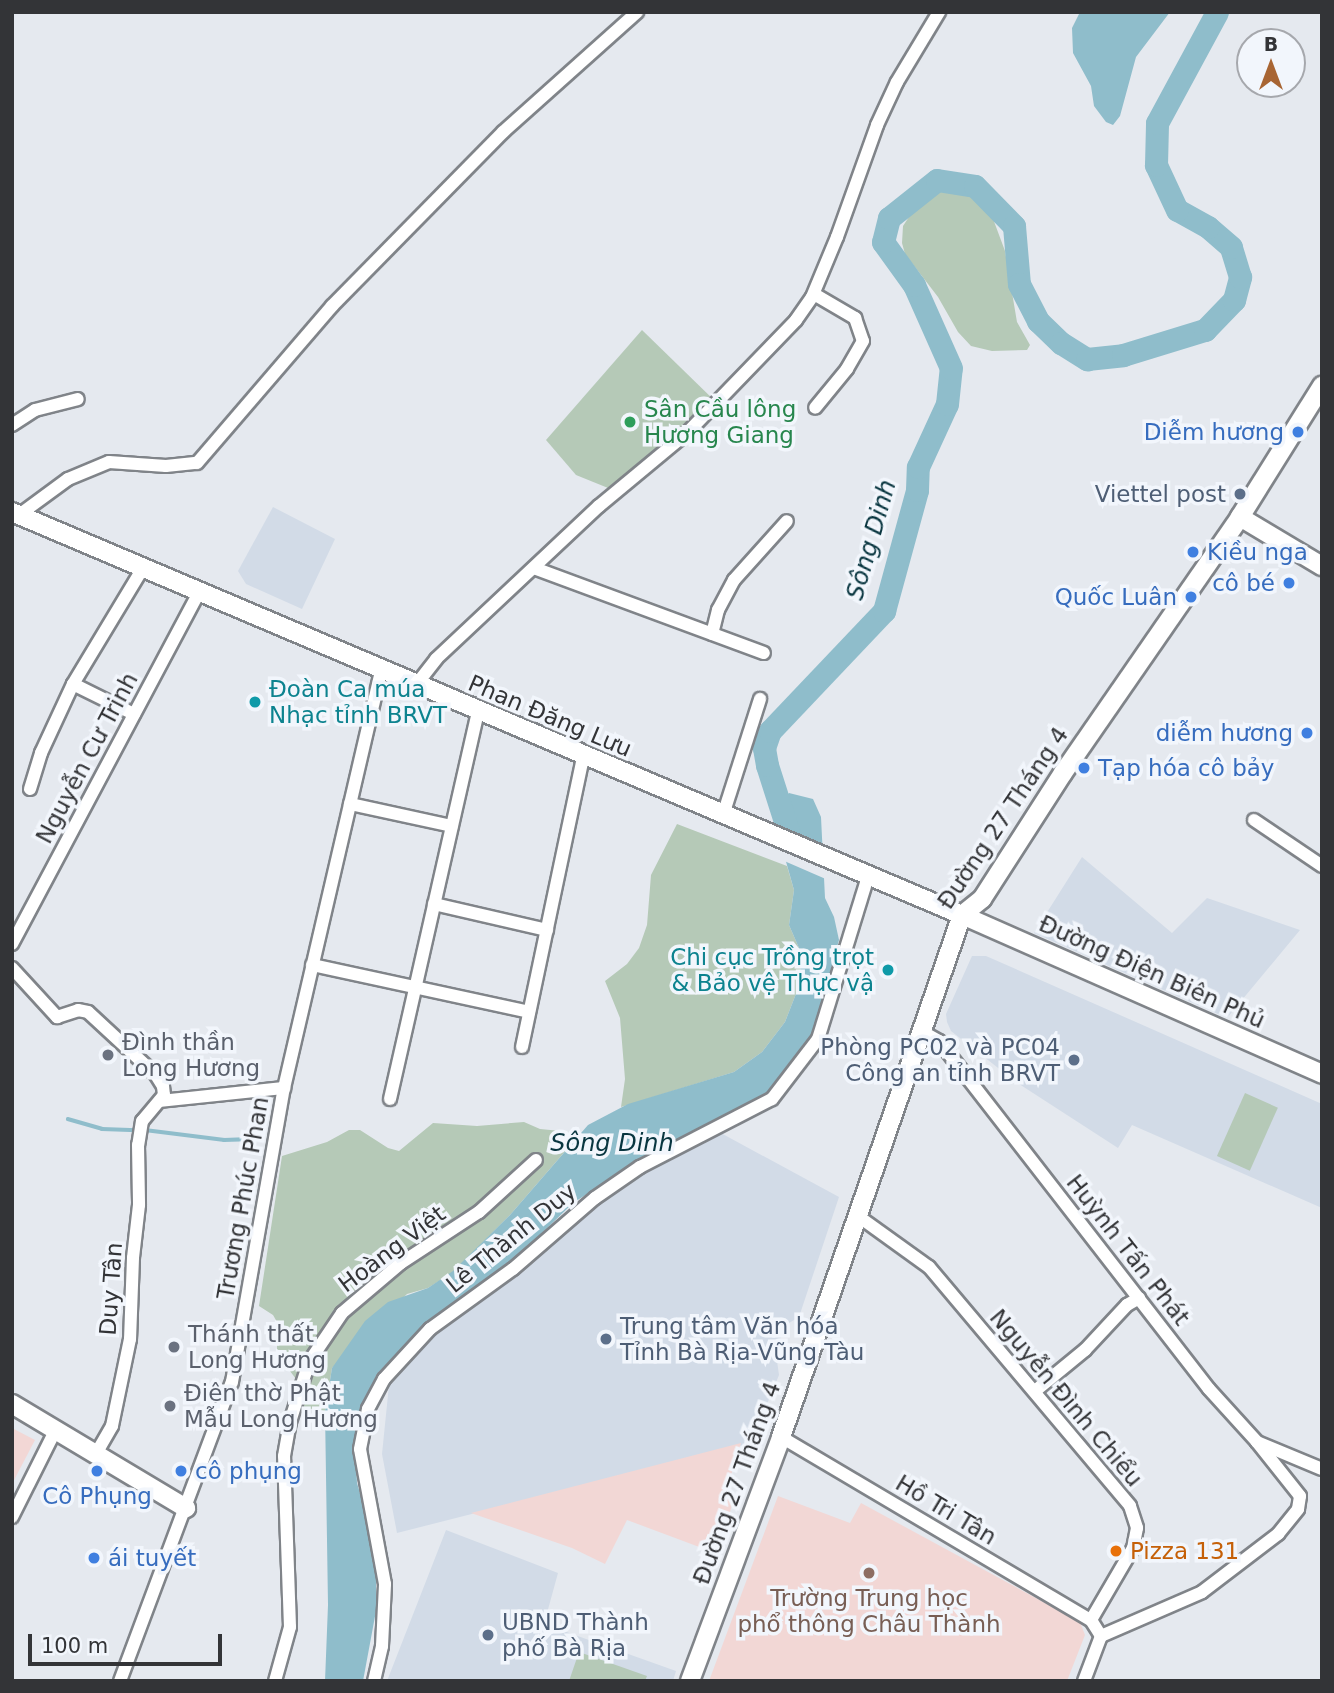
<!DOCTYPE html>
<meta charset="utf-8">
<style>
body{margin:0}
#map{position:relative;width:1334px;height:1693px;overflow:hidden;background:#e5e9ef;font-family:"DejaVu Sans",sans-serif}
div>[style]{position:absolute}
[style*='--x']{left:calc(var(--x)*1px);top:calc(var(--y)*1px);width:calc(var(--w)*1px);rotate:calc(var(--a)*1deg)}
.built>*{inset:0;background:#d2dbe7}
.education>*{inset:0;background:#f2d7d5}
.green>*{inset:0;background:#b5c9b7;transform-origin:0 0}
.water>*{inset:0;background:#8fbdcb}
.pier>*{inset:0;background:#e5e9ef}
.stream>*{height:3.5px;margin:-1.75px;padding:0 1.75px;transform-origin:1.75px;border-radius:1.75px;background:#8fbdcb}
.river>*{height:23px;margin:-11.5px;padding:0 11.5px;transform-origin:11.5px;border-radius:11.5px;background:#8fbdcb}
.roads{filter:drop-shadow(2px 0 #808489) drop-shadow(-2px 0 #808489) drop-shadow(0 2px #808489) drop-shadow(0 -2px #808489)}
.street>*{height:12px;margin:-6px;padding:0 6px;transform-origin:6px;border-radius:6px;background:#fff}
.secondary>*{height:18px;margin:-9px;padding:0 9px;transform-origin:9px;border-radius:9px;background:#fff}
.dots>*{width:19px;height:19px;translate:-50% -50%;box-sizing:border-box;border:4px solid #f2f6fc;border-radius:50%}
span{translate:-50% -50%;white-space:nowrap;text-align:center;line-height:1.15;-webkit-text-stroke:7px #f2f6fc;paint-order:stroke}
.leisure-label{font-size:23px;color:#27864d}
.left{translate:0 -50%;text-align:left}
.shop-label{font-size:23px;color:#366cbe}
.right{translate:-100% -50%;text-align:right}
.service-label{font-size:23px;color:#4e5e75}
.culture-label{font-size:23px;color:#0d838f}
.street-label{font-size:23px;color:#333437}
.worship-label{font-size:23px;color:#5b616d}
.food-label{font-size:23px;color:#c56008}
.education-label{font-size:23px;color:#785e54}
.water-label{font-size:24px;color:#093640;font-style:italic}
.frame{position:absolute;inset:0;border:14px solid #333437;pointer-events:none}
.north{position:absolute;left:1236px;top:28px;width:70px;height:70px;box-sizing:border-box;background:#f2f6fc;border:2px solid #a6a8ad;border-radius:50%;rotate:0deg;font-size:19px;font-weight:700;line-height:28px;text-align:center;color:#333437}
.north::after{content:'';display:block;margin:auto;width:24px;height:32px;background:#a86533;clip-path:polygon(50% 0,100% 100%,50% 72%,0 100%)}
.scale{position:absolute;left:28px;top:1634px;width:194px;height:32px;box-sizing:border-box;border:4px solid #333437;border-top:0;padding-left:9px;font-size:21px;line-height:24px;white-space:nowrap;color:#333437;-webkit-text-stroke:5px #f2f6fc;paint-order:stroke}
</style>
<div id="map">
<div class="built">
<div style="clip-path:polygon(273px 507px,335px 539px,302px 609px,246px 584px,238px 571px)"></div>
<div style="clip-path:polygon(1082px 857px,1172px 933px,1207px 898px,1300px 930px,1227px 1018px,1034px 933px)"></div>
<div style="clip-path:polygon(972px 956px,986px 956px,1322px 1104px,1322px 1208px,1132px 1125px,1118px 1148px,1016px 1082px,951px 1031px,947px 1022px,946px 1014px)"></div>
<div style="clip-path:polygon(719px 1132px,839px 1197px,799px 1317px,784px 1326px,776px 1354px,779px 1375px,751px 1443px,397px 1533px,382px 1454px,389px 1385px,396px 1374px,415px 1351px,621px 1184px)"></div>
<div style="clip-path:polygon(446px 1530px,558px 1573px,544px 1624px,676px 1671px,673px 1681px,387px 1681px)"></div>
</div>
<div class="education">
<div style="clip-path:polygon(12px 1428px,35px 1440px,12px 1484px)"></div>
<div style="clip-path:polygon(741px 1443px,727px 1488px,732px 1505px,718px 1554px,627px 1520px,605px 1564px,572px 1548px,471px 1513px)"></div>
<div style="clip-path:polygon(778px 1496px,850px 1523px,861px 1503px,1080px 1622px,1085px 1635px,1067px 1681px,709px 1681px)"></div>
</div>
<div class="green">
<div style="clip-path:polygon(944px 186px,970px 191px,986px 204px,992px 216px,1005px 251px,1017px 322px,1030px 345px,1027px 350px,992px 351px,971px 346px,958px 332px,938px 297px,905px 254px,902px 243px,903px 226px,924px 194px)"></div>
<div style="clip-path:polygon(642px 330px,717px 403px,613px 490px,576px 475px,546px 440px)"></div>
<div style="clip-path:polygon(677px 824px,787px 866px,794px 890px,789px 925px,799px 948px,801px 981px,785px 1022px,762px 1052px,734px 1072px,621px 1107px,625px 1079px,620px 1018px,605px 981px,627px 964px,639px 948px,647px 925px,651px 875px)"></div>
<div style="left:1245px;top:1093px;width:36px;height:69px;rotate:24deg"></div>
<div style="clip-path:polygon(524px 1122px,540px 1129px,581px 1133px,510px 1215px,453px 1272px,428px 1288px,407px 1294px,332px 1368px,325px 1411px,300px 1407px,296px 1400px,296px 1379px,277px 1354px,277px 1322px,273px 1315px,259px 1306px,282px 1156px,327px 1142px,349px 1130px,360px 1130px,388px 1148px,399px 1151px,433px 1123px,477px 1126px)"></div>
<div style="clip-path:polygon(579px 1652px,647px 1676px,645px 1681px,569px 1681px)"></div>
</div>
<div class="water">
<div style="clip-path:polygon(1080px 12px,1170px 12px,1136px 57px,1120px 116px,1113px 125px,1106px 122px,1094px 106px,1091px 86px,1073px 53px,1072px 28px)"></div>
<div style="clip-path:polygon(789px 793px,813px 799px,821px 817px,825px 898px,834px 917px,839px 940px,814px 1031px,767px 1094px,641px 1159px,573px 1203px,507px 1267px,420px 1329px,377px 1374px,364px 1402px,355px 1446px,357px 1483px,376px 1548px,376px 1611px,363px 1681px,325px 1681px,328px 1605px,325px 1411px,332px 1368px,365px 1321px,388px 1302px,428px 1288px,453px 1271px,510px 1215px,588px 1125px,628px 1104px,734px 1072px,762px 1052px,785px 1022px,801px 981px,799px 948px,789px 925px,794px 890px,772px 812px)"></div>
</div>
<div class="pier">
<div style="clip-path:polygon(773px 829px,826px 852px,828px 880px,782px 860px)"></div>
</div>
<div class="stream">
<div style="--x:68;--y:1119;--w:35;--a:16"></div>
<div style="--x:102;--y:1129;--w:35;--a:2"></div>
<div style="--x:145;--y:1130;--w:80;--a:7.2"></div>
<div style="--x:224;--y:1140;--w:37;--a:-2"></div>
</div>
<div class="river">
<div style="--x:789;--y:834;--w:72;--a:-107.7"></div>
<div style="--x:767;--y:765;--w:17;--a:-100"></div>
<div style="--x:764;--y:748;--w:18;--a:-71"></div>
<div style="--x:770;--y:731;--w:166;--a:-46.5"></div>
<div style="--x:884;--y:611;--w:125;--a:-74.7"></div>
<div style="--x:917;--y:490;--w:23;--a:-88"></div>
<div style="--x:918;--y:467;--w:69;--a:-65.3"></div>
<div style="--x:947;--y:404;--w:36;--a:-84"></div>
<div style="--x:951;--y:368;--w:91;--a:-114"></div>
<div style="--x:914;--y:285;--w:53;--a:-125.8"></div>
<div style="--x:883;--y:242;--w:25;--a:-76"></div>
<div style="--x:889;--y:218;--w:61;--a:-38.4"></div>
<div style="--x:937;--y:180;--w:38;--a:9"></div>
<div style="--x:975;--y:186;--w:56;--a:45.7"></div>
<div style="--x:1014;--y:226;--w:58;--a:85.1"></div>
<div style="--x:1019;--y:284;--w:42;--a:62.8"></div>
<div style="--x:1038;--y:321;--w:32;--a:44"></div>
<div style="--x:1061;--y:343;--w:31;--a:32"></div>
<div style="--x:1087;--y:359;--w:36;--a:-6"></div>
<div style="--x:1123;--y:355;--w:86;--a:-17"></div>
<div style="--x:1205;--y:330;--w:42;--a:-46"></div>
<div style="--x:1234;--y:300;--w:24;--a:-75"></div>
<div style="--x:1240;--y:277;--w:31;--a:-107"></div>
<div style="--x:1231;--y:247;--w:30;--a:-139"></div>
<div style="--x:1208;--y:227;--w:35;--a:-151"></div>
<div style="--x:1177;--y:210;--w:50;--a:-115"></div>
<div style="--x:1156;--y:165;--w:42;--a:-88.6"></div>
<div style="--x:1157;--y:123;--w:126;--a:-61.6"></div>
</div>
<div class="roads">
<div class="street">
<div style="--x:814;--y:294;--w:48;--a:30.3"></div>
<div style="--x:855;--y:318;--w:24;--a:71"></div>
<div style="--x:863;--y:341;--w:32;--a:120"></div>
<div style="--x:847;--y:369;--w:50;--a:129.4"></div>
<div style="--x:12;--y:425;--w:27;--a:-33"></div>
<div style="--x:35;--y:410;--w:44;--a:-14.3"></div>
<div style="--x:19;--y:515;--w:61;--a:-36.3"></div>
<div style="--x:68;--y:479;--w:44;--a:-22.5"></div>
<div style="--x:109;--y:462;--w:57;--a:4"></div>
<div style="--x:166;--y:466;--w:31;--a:-6"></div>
<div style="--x:197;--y:463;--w:207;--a:-49.3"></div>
<div style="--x:332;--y:306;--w:244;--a:-45.5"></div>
<div style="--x:503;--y:132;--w:180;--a:-41.8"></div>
<div style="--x:534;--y:568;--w:245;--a:20.3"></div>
<div style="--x:712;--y:634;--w:25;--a:-76"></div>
<div style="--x:718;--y:610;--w:34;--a:-62"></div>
<div style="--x:734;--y:580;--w:79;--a:-48.1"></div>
<div style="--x:73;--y:684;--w:68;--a:26.2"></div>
<div style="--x:416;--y:685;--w:33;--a:-52"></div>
<div style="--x:436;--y:659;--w:224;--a:-43.2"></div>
<div style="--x:599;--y:506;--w:114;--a:-39.7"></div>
<div style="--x:687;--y:433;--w:157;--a:-46"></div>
<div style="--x:796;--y:320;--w:28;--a:-55"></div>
<div style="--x:812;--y:297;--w:65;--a:-67.4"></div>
<div style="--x:837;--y:237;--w:119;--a:-70.3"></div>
<div style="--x:877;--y:125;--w:47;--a:-65.1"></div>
<div style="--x:897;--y:82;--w:82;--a:-59"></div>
<div style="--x:30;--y:789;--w:38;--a:-73"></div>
<div style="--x:41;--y:753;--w:76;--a:-65.1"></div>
<div style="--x:73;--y:684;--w:135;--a:-58.9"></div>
<div style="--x:350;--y:804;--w:104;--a:12.2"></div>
<div style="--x:723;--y:815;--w:122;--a:-72.3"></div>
<div style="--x:1254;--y:820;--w:82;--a:34.1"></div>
<div style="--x:434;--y:904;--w:116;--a:13"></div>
<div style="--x:12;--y:944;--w:399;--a:-62"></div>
<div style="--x:312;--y:965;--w:222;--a:12.2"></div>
<div style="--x:12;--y:968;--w:67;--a:47.4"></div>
<div style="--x:57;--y:1017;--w:22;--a:-18"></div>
<div style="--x:78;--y:1010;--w:10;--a:11"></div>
<div style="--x:88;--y:1012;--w:93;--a:42.8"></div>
<div style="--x:156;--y:1075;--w:13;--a:58"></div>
<div style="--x:163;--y:1086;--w:9;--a:84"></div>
<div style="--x:164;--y:1095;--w:34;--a:130"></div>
<div style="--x:142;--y:1121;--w:24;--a:99"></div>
<div style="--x:138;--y:1145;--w:60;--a:89"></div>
<div style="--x:139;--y:1205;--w:53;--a:96.5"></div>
<div style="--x:133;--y:1258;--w:81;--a:92.1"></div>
<div style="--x:130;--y:1339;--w:89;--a:101.7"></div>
<div style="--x:112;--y:1426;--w:32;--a:120"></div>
<div style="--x:921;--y:1031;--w:21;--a:29"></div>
<div style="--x:939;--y:1041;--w:440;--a:52.2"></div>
<div style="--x:1209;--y:1389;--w:72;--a:47.8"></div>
<div style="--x:1257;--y:1442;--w:70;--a:22.6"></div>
<div style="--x:522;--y:1047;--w:296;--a:-78.1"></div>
<div style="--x:390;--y:1099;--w:397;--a:-77.2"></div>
<div style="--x:160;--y:1101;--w:125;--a:-6"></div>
<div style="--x:858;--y:1216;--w:87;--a:35.7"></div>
<div style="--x:929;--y:1267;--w:312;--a:49.9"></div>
<div style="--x:1130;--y:1506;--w:23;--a:72"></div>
<div style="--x:1137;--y:1528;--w:20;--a:101"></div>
<div style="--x:1133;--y:1548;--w:83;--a:120.3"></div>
<div style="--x:1091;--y:1620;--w:19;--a:58"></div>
<div style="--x:1101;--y:1636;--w:48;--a:110.7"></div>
<div style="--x:1035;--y:1391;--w:65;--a:-39.4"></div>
<div style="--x:1085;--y:1350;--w:62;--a:-47"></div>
<div style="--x:1127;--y:1305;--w:14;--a:-30"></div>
<div style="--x:781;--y:1437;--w:360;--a:30.6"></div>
<div style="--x:12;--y:1517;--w:98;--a:-63.4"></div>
<div style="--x:1101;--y:1636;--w:110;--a:-23.5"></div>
<div style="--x:1202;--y:1592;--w:96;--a:-37.3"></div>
<div style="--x:1278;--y:1534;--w:32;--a:-51"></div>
<div style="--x:1298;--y:1509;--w:13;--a:-81"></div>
<div style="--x:1300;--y:1496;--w:69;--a:-128.5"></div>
<div style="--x:120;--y:1681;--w:319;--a:-69.5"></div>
<div style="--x:232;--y:1382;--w:299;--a:-80"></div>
<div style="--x:284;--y:1088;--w:429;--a:-76.9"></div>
<div style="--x:275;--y:1681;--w:56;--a:-74.5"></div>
<div style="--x:290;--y:1627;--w:171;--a:-92"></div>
<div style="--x:284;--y:1456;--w:35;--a:-80"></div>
<div style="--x:290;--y:1422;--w:63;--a:-72.4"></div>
<div style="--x:309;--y:1362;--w:59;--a:-56"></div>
<div style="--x:342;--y:1313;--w:77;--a:-40.3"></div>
<div style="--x:401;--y:1263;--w:93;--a:-33.2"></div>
<div style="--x:479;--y:1212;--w:77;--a:-42.4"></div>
<div style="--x:374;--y:1681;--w:36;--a:-77"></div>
<div style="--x:382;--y:1646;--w:62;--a:-87.2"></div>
<div style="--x:385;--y:1584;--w:137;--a:-100.5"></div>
<div style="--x:360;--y:1449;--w:41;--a:-78.7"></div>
<div style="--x:368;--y:1409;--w:34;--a:-62"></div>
<div style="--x:384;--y:1379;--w:68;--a:-47.4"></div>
<div style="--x:430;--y:1329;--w:102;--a:-35.9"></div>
<div style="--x:513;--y:1269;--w:108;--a:-40.9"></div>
<div style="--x:595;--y:1198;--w:55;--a:-34.6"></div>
<div style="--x:640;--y:1167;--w:148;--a:-27.3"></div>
<div style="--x:772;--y:1099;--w:76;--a:-52.5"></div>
<div style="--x:818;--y:1039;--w:170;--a:-72.9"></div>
</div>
<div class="secondary">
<div style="--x:12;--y:512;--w:1032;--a:22.99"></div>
<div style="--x:962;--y:915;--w:394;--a:23.8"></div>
<div style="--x:1240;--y:517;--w:96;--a:30.9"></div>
<div style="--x:12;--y:1404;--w:203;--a:30.9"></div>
<div style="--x:690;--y:1681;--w:260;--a:-69.5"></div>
<div style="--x:781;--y:1437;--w:552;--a:-70.88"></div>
<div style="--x:962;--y:915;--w:26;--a:-39"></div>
<div style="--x:982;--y:899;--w:150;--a:-57.3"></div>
<div style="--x:1063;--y:773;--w:311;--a:-55.3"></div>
<div style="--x:1240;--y:517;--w:155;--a:-58"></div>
</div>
</div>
<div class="dots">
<div style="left:630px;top:422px;background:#2e9e5b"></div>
<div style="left:1298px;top:432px;background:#3f7fe0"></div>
<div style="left:1240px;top:494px;background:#5c6f8a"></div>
<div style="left:1193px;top:552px;background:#3f7fe0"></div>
<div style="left:1289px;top:583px;background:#3f7fe0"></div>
<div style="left:1191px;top:597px;background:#3f7fe0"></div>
<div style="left:255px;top:702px;background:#0f9aa8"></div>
<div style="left:1307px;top:733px;background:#3f7fe0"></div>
<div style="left:1084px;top:768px;background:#3f7fe0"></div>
<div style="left:888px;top:970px;background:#0f9aa8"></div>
<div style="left:108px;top:1055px;background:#6b7280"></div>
<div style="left:1074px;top:1060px;background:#5c6f8a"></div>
<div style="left:606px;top:1339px;background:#5c6f8a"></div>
<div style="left:174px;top:1347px;background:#6b7280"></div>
<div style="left:170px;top:1406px;background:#6b7280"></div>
<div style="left:97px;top:1471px;background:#3f7fe0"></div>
<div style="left:181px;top:1471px;background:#3f7fe0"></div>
<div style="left:1116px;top:1551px;background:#e8710a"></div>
<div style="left:94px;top:1558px;background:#3f7fe0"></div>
<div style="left:869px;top:1573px;background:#8d6e63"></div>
<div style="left:488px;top:1635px;background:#5c6f8a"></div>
</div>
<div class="leisure-label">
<span class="left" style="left:644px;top:422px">Sân Cầu lông<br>Hương Giang</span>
</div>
<div class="shop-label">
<span class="right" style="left:1284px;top:432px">Diễm hương</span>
<span class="left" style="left:1207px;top:552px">Kiều nga</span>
<span class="right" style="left:1275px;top:583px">cô bé</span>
<span class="right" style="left:1177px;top:597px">Quốc Luân</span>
<span class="right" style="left:1293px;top:733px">diễm hương</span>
<span class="left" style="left:1098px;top:768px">Tạp hóa cô bảy</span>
<span class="left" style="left:195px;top:1471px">cô phụng</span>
<span style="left:97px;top:1496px">Cô Phụng</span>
<span class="left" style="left:108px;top:1558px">ái tuyết</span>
</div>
<div class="service-label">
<span class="right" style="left:1226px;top:494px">Viettel post</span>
<span class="right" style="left:1060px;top:1060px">Phòng PC02 và PC04<br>Công an tỉnh BRVT</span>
<span class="left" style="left:620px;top:1339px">Trung tâm Văn hóa<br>Tỉnh Bà Rịa-Vũng Tàu</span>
<span class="left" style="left:502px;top:1635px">UBND Thành<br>phố Bà Rịa</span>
</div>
<div class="culture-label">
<span class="left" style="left:269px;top:702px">Đoàn Ca múa<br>Nhạc tỉnh BRVT</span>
<span class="right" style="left:874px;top:970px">Chi cục Trồng trọt<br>&amp; Bảo vệ Thực vậ</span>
</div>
<div class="street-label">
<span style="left:550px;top:716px;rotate:23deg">Phan Đăng Lưu</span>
<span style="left:87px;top:758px;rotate:-62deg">Nguyễn Cư Trinh</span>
<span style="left:1003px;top:818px;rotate:-56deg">Đường 27 Tháng 4</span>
<span style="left:1152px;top:972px;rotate:24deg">Đường Điện Biên Phủ</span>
<span style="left:243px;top:1198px;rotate:-80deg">Trương Phúc Phan</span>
<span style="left:511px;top:1238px;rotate:-39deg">Lê Thành Duy</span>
<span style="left:392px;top:1249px;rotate:-37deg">Hoàng Việt</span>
<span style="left:1128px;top:1250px;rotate:52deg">Huỳnh Tấn Phát</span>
<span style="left:111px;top:1289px;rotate:-86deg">Duy Tân</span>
<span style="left:1066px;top:1398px;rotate:50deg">Nguyễn Đình Chiểu</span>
<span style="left:737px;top:1483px;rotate:-70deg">Đường 27 Tháng 4</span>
<span style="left:946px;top:1510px;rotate:31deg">Hồ Tri Tân</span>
</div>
<div class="worship-label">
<span class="left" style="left:122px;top:1055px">Đình thần<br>Long Hương</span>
<span class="left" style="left:188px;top:1347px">Thánh thất<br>Long Hương</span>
<span class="left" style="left:184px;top:1406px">Điện thờ Phật<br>Mẫu Long Hương</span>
</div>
<div class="food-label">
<span class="left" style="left:1130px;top:1551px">Pizza 131</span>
</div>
<div class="education-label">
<span style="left:869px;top:1611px">Trường Trung học<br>phổ thông Châu Thành</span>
</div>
<div class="water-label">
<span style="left:872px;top:540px;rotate:-74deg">Sông Dinh</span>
<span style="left:612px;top:1144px">Sông Dinh</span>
</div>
<div class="frame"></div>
<div class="north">B</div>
<div class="scale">100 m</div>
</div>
